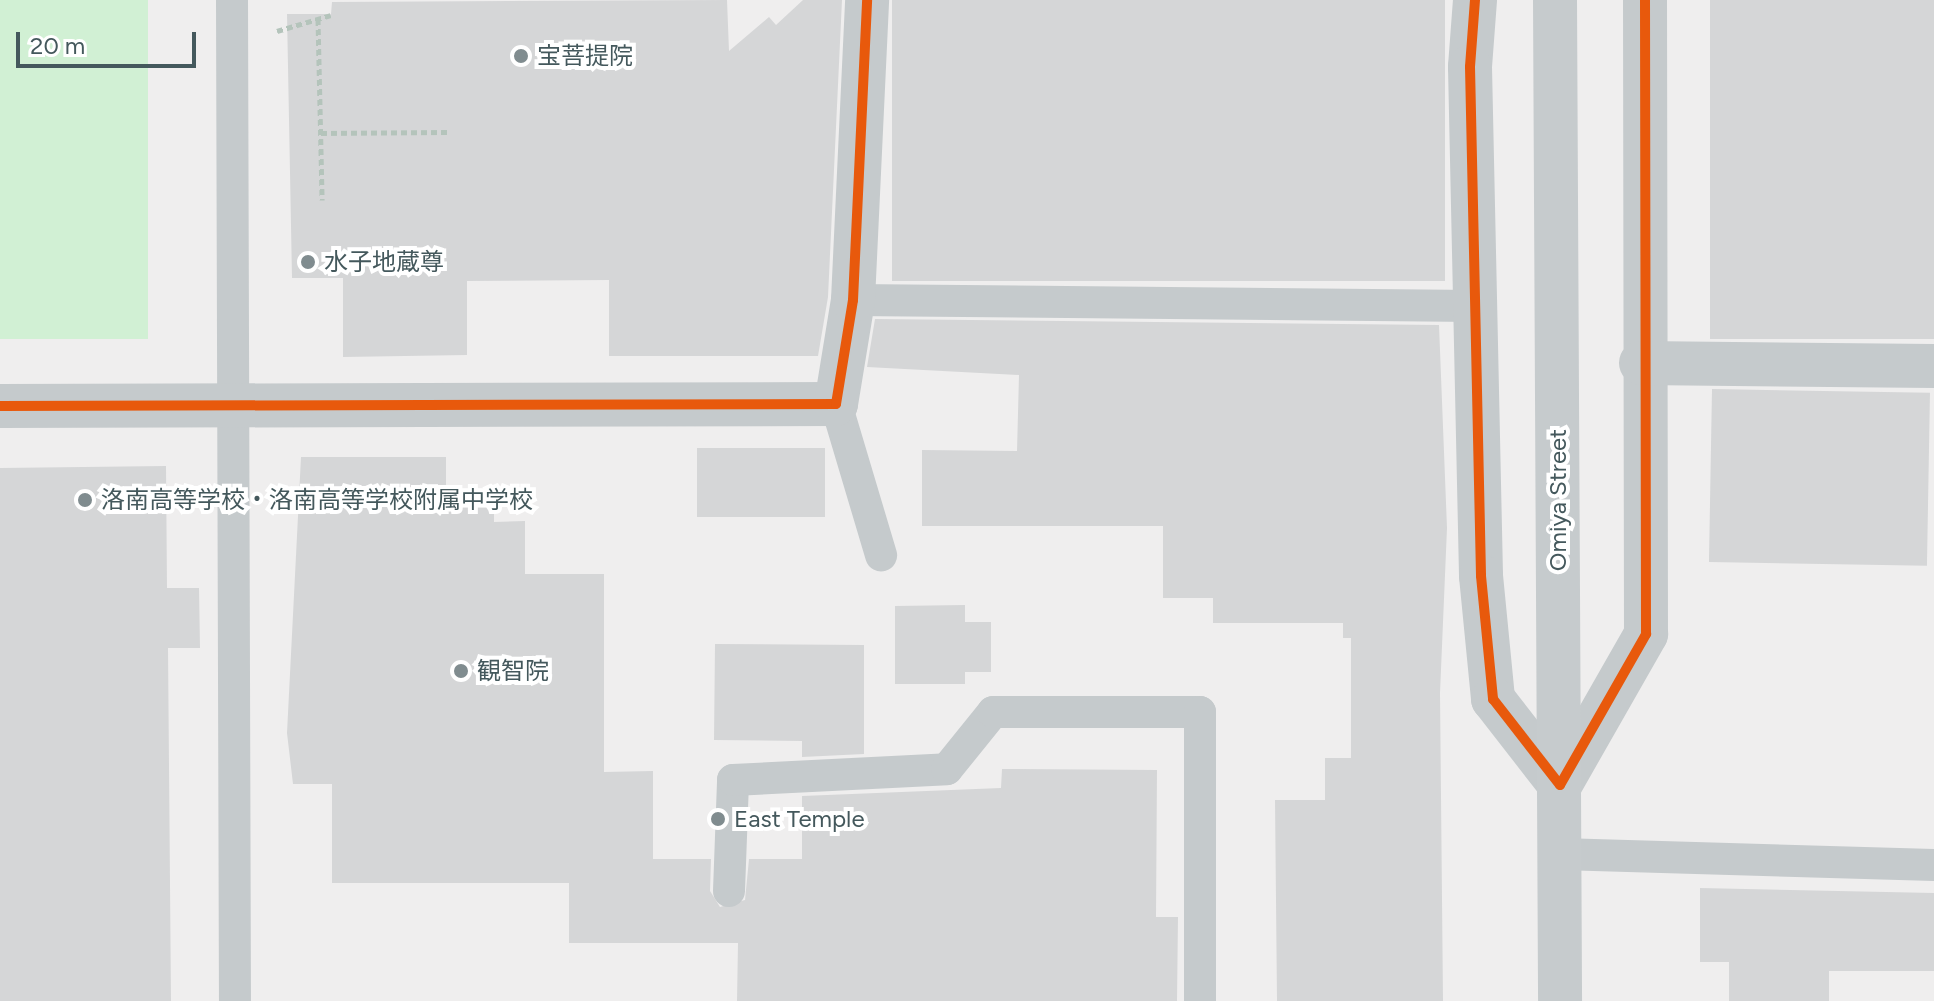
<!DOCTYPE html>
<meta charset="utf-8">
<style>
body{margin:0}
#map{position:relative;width:1934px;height:1001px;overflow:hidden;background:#efeeee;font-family:Figtree,"Noto Sans JP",sans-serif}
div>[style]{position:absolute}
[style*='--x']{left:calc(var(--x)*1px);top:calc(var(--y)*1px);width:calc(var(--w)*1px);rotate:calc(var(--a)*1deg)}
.green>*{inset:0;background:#d1f0d4;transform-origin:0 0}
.building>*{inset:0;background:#d5d6d7;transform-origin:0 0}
.path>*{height:5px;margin-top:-2.5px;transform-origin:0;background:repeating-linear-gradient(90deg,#b4c4bb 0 6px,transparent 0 10px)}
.lane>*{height:32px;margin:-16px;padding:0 16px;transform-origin:16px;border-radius:16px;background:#c5cacc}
.street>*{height:44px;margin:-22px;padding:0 22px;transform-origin:22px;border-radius:22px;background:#c5cacc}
.secondary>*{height:44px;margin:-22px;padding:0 22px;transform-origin:22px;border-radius:22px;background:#c6cbcd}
.cycleway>*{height:10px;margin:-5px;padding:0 5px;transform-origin:5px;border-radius:5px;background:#e8590c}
.dots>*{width:22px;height:22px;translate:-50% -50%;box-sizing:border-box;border:4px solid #fff;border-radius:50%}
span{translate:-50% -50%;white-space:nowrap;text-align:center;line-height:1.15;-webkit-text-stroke:8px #fff;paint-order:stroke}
.poi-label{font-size:24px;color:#44585c}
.left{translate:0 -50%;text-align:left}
.street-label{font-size:24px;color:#44585c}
.scale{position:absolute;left:16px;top:32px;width:180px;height:36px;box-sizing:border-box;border:4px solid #44585c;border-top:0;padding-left:10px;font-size:24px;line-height:28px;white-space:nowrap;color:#44585c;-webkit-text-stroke:6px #fff;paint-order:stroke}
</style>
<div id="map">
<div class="green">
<div style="left:0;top:0;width:148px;height:339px"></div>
</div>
<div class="building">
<div style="clip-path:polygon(727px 0,729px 51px,769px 17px,776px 25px,803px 0,842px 0,828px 297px,818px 356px,609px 356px,609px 280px,467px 281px,467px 355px,343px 357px,343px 278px,292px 278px,287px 14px,331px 14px,332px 2px)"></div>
<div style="left:892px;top:0;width:553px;height:281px"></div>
<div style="left:1710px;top:0;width:224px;height:339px"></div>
<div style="clip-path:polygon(875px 319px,1439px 325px,1447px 528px,1440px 693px,1443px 1001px,1277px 1001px,1275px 800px,1325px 800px,1325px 758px,1351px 758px,1351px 638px,1343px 638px,1343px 623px,1213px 623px,1213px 598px,1163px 598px,1163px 526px,922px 526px,922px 450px,1017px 451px,1019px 375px,867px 367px)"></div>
<div style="left:1712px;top:389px;width:218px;height:173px;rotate:1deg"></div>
<div style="left:697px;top:448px;width:128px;height:69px"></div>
<div style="clip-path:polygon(301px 457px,446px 457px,446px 497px,494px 497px,494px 522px,525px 521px,525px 574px,604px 574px,604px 772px,653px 771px,653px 859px,711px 859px,710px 891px,720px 907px,745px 900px,749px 859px,802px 859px,802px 796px,1001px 788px,1002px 769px,1157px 770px,1156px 917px,1178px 917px,1177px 1001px,737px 1001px,738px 943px,569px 943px,569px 883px,332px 883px,332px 784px,293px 784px,287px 733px)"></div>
<div style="clip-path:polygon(166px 466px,167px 588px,199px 588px,200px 648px,168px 648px,171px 1001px,0 1001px,0 468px)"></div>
<div style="clip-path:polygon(965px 605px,965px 622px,991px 622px,991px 672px,965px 672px,965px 684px,895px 684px,895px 606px)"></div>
<div style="clip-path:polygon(715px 644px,864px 645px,864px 754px,802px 757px,802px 741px,714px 740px)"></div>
<div style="clip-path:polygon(1700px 888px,1934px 893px,1934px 971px,1829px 971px,1829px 1001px,1729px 1001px,1729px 962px,1700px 962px)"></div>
</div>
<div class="path">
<div style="--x:318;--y:19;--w:181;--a:88.7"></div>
<div style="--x:277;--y:31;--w:56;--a:-16.5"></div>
<div style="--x:321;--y:133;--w:126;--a:-0.5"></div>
</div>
<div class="lane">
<div style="--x:232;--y:0;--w:1001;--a:89.83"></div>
<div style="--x:853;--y:300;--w:622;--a:0.55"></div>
<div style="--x:836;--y:404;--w:158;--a:73.4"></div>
<div style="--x:1560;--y:854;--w:374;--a:1.7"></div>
<div style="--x:729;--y:891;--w:111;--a:-87.9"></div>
<div style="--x:733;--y:780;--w:214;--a:-2.9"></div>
<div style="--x:947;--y:769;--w:73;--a:-51.1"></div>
<div style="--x:993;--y:712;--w:207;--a:0"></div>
<div style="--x:1200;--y:712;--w:289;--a:90"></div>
</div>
<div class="street">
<div style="--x:1475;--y:0;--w:67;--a:94.3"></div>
<div style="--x:1470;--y:67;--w:509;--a:88.76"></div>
<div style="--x:1481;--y:576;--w:124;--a:84.4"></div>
<div style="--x:1493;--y:699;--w:109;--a:52.1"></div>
<div style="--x:1560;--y:785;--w:174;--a:-60.3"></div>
<div style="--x:1646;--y:634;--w:634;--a:-90.09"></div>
<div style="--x:1641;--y:363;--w:293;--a:0.6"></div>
<div style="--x:0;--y:406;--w:836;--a:-0.14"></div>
<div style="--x:836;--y:404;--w:105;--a:-80.7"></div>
<div style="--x:853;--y:300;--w:300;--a:-87.3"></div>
</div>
<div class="secondary">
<div style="--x:1555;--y:0;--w:1001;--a:89.71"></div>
</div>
<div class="cycleway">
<div style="--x:1475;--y:0;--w:67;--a:94.3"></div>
<div style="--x:1470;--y:67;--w:509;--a:88.76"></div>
<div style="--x:1481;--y:576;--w:124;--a:84.4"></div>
<div style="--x:1493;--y:699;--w:109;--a:52.1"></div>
<div style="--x:1560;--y:785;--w:174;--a:-60.3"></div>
<div style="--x:1646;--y:634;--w:634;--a:-90.09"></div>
<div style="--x:0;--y:406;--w:836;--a:-0.14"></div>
<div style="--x:836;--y:404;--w:105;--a:-80.7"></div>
<div style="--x:853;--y:300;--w:300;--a:-87.3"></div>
</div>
<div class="dots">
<div style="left:521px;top:56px;background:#808c8f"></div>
<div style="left:308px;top:262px;background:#808c8f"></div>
<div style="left:85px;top:500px;background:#808c8f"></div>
<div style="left:461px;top:671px;background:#808c8f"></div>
<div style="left:718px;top:819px;background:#808c8f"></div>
</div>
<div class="poi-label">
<span class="left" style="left:537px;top:56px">宝菩提院</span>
<span class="left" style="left:324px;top:262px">水子地蔵尊</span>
<span class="left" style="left:101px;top:500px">洛南高等学校・洛南高等学校附属中学校</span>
<span class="left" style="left:477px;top:671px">観智院</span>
<span class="left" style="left:734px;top:819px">East Temple</span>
</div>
<div class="street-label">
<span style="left:1558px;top:500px;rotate:-90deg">Omiya Street</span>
</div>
<div class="scale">20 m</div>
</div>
